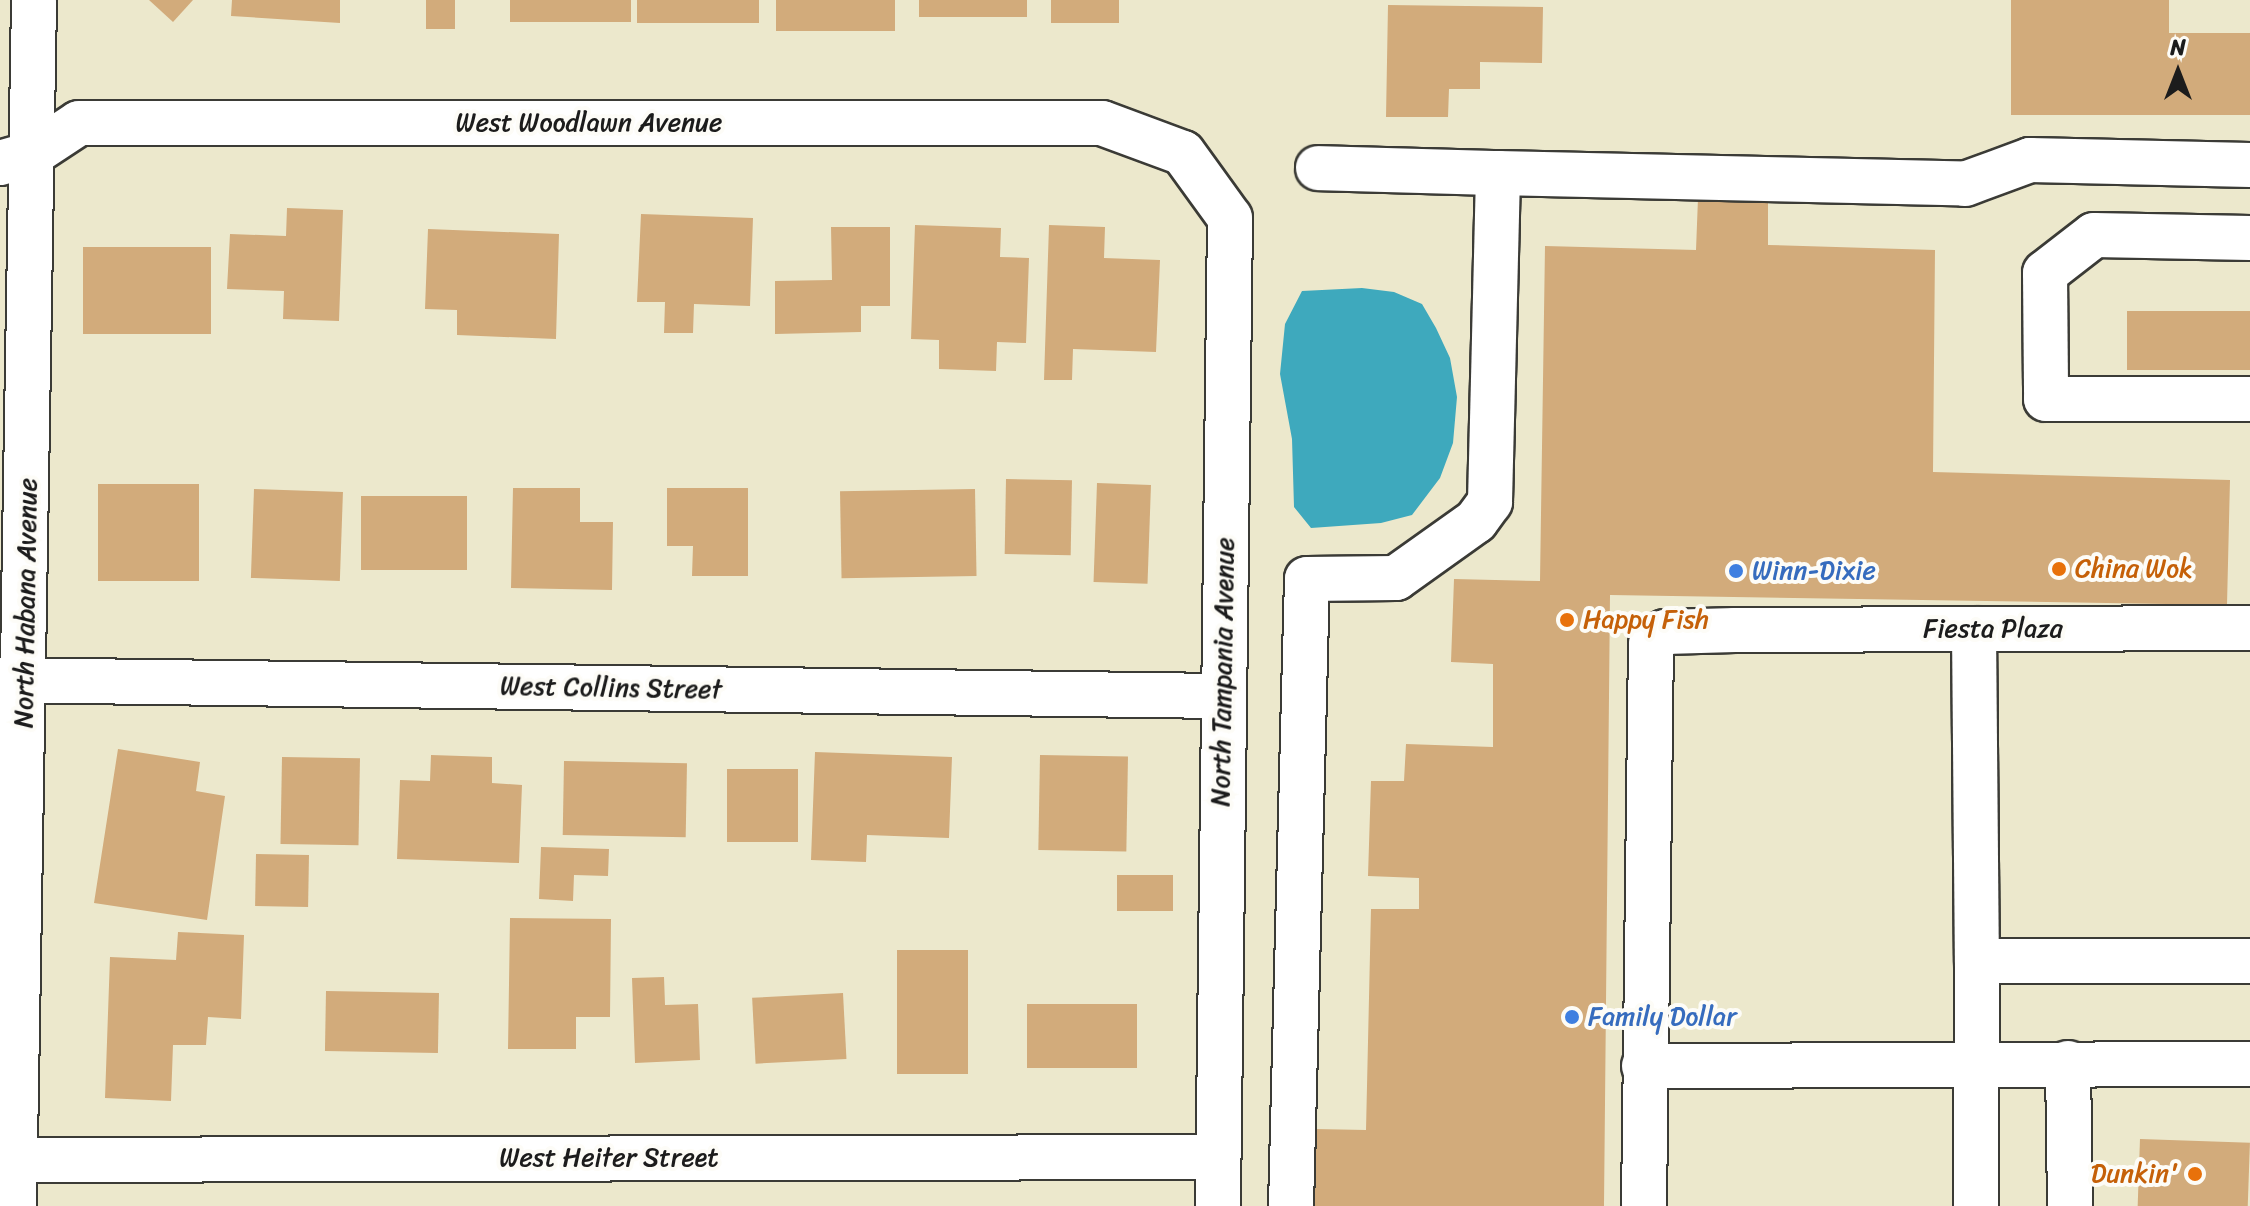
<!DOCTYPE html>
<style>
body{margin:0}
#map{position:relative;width:2250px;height:1206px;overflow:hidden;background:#ece8cc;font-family:Sriracha,sans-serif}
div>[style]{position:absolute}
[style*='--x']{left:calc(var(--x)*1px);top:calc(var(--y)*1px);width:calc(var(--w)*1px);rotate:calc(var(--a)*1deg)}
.water>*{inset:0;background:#3ea9bd}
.building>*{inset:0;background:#d2ab7b;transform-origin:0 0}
.roads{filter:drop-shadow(2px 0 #3b3b36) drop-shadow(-2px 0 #3b3b36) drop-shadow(0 2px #3b3b36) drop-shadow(0 -2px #3b3b36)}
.minor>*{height:44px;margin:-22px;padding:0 22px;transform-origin:22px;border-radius:22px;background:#fff}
.dots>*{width:22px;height:22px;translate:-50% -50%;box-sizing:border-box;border:4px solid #fdfcf7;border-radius:50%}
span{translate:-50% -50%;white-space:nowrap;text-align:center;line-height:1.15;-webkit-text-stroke:8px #fdfcf7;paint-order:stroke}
.street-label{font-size:26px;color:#1c1c1c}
.food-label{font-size:26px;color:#c56008}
.left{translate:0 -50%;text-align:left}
.right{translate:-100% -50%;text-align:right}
.shop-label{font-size:26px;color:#366cbe}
.north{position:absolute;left:2138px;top:32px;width:80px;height:80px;-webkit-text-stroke:6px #fdfcf7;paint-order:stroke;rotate:0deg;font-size:22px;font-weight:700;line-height:32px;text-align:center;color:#1c1c1c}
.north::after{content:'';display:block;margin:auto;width:28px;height:36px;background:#1c1c1c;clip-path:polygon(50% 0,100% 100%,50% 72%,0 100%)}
</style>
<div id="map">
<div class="water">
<div style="clip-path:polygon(1362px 288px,1394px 292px,1422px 304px,1436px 328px,1450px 358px,1457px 397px,1453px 443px,1440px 478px,1412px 515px,1381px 523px,1311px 528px,1294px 507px,1292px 439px,1280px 374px,1285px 324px,1302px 291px)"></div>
</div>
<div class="building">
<div style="clip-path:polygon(149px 0,193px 0,173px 22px)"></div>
<div style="clip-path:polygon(232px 0,340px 0,340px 23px,231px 16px)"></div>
<div style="left:426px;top:0;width:29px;height:29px"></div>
<div style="left:510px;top:0;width:121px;height:22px"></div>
<div style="left:637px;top:0;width:122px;height:23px"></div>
<div style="left:776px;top:0;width:119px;height:31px"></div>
<div style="left:919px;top:0;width:108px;height:17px"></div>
<div style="left:1051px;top:0;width:68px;height:23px"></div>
<div style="clip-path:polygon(2011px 0,2169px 0,2169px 33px,2250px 33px,2250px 115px,2011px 115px)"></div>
<div style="clip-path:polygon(1388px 5px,1543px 7px,1542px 63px,1480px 62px,1480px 89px,1449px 89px,1448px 117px,1386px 117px)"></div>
<div style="clip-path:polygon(1698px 198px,1768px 201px,1768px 245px,1935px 250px,1933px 472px,2230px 480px,2227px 605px,1610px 595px,1604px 1206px,1312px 1206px,1314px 1129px,1366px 1130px,1371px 909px,1419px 909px,1419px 878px,1368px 876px,1371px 781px,1404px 781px,1406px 744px,1493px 747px,1493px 664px,1451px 662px,1454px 579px,1540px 581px,1545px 246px,1696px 250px)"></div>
<div style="clip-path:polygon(287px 208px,343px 210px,339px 321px,283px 319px,284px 291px,227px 289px,230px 234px,286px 236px)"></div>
<div style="clip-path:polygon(641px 214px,753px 218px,750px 306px,694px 304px,693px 333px,664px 333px,665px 302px,637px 302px)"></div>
<div style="clip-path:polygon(915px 225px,1001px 228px,1000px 257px,1029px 258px,1026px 343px,997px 342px,996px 371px,939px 369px,939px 340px,911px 339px)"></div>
<div style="clip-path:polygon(1049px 225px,1105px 227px,1104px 258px,1160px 260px,1156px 352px,1073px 349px,1072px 380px,1044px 380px)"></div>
<div style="clip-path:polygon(831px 227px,890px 227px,890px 306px,861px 306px,861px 332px,775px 334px,775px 281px,832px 280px)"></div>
<div style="clip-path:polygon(428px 229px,559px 234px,556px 339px,457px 335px,457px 310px,425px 309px)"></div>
<div style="left:83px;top:247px;width:128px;height:87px"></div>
<div style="left:2127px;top:311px;width:123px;height:59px"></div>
<div style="left:1006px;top:479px;width:66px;height:75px;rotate:1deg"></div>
<div style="left:1097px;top:483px;width:54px;height:99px;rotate:2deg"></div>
<div style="left:98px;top:484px;width:101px;height:97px"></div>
<div style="clip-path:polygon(513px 488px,580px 488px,580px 522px,613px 522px,612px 590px,511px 588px)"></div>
<div style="clip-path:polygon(667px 488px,748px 488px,748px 576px,692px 576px,693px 546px,667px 546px)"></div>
<div style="left:254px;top:489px;width:89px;height:89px;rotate:2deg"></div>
<div style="left:975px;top:489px;width:87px;height:135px;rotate:89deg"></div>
<div style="left:361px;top:496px;width:106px;height:74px"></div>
<div style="clip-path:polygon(118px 749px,200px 762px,196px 791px,225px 796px,207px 920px,94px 903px)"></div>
<div style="clip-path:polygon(815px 752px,952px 757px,949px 838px,867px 835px,866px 862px,811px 860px)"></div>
<div style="clip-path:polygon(431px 755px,492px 757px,492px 783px,522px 785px,519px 863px,397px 859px,400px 780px,430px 781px)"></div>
<div style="left:1040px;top:755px;width:88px;height:95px;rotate:1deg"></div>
<div style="left:282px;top:757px;width:78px;height:87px;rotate:1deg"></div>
<div style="left:564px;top:761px;width:123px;height:74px;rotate:1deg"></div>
<div style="left:727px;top:769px;width:71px;height:73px"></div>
<div style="clip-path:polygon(541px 847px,609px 849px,608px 876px,574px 875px,573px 901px,539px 899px)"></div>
<div style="left:256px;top:854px;width:53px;height:52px;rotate:1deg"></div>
<div style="left:1117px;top:875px;width:56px;height:36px"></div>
<div style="clip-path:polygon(510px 918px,611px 919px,610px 1017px,576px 1017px,576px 1049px,508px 1049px)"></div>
<div style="clip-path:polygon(178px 932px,244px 935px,241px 1019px,208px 1017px,206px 1045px,173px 1045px,171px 1101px,105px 1098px,110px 957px,176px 960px)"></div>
<div style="left:897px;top:950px;width:71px;height:124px"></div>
<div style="clip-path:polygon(664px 977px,665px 1005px,698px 1004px,700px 1060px,635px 1063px,632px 978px)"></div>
<div style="left:326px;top:991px;width:113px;height:60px;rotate:1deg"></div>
<div style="left:843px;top:993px;width:66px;height:91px;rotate:87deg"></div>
<div style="left:1027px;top:1004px;width:110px;height:64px"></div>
<div style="left:2140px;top:1139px;width:110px;height:67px;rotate:2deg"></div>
</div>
<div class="roads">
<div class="minor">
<div style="--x:0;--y:163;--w:33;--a:-16"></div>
<div style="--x:32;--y:154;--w:56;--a:-33.4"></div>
<div style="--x:79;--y:123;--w:1023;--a:0"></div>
<div style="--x:1102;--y:123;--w:86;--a:20.3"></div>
<div style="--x:1183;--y:153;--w:80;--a:54.1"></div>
<div style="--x:1230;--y:218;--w:988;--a:90.7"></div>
<div style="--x:1318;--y:168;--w:180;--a:1.6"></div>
<div style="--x:2250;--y:238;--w:156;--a:-178.9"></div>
<div style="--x:2094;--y:235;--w:62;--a:142.2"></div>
<div style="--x:2045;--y:273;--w:126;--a:89.5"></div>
<div style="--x:2046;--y:399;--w:204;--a:0"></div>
<div style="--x:1974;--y:629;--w:332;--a:89.5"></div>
<div style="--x:0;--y:680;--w:1222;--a:0.75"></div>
<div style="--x:2068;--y:1063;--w:143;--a:89.2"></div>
<div style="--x:1644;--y:1066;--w:606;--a:-0.19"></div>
<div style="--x:0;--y:1160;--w:1218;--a:-0.14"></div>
<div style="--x:14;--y:1206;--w:1206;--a:-89.05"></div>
<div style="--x:1291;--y:1206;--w:627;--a:-88.54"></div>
<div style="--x:1307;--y:579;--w:89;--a:-0.6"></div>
<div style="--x:1396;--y:578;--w:98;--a:-35.5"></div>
<div style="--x:1476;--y:521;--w:24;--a:-54"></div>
<div style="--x:1490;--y:502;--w:329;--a:-88.6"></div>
<div style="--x:1498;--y:173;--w:467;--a:1.3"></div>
<div style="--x:1965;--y:184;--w:69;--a:-20.3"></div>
<div style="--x:2030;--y:160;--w:220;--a:1.3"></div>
<div style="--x:1644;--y:1206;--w:562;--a:-89.29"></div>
<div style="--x:1651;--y:644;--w:18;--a:-41"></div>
<div style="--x:1665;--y:632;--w:70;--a:-1.6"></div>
<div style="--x:1735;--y:630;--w:515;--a:-0.22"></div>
<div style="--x:1976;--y:1206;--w:245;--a:-89.8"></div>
<div style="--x:1977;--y:961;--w:273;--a:0"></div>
</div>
</div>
<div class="dots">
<div style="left:2059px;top:569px;background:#e8710a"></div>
<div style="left:1736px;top:571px;background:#3f7fe0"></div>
<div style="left:1567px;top:620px;background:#e8710a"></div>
<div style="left:1572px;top:1017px;background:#3f7fe0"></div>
<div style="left:2195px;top:1174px;background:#e8710a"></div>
</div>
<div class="street-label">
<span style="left:589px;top:123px">West Woodlawn Avenue</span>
<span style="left:26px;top:603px;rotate:-89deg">North Habana Avenue</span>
<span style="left:1993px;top:629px">Fiesta Plaza</span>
<span style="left:1223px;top:672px;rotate:-89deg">North Tampania Avenue</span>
<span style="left:611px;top:688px;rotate:1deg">West Collins Street</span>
<span style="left:609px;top:1158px">West Heiter Street</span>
</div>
<div class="food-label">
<span class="left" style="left:2075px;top:569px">China Wok</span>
<span class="left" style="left:1583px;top:620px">Happy Fish</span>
<span class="right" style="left:2179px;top:1174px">Dunkin'</span>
</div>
<div class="shop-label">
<span class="left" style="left:1752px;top:571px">Winn-Dixie</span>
<span class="left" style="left:1588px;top:1017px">Family Dollar</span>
</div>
<div class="north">N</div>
</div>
